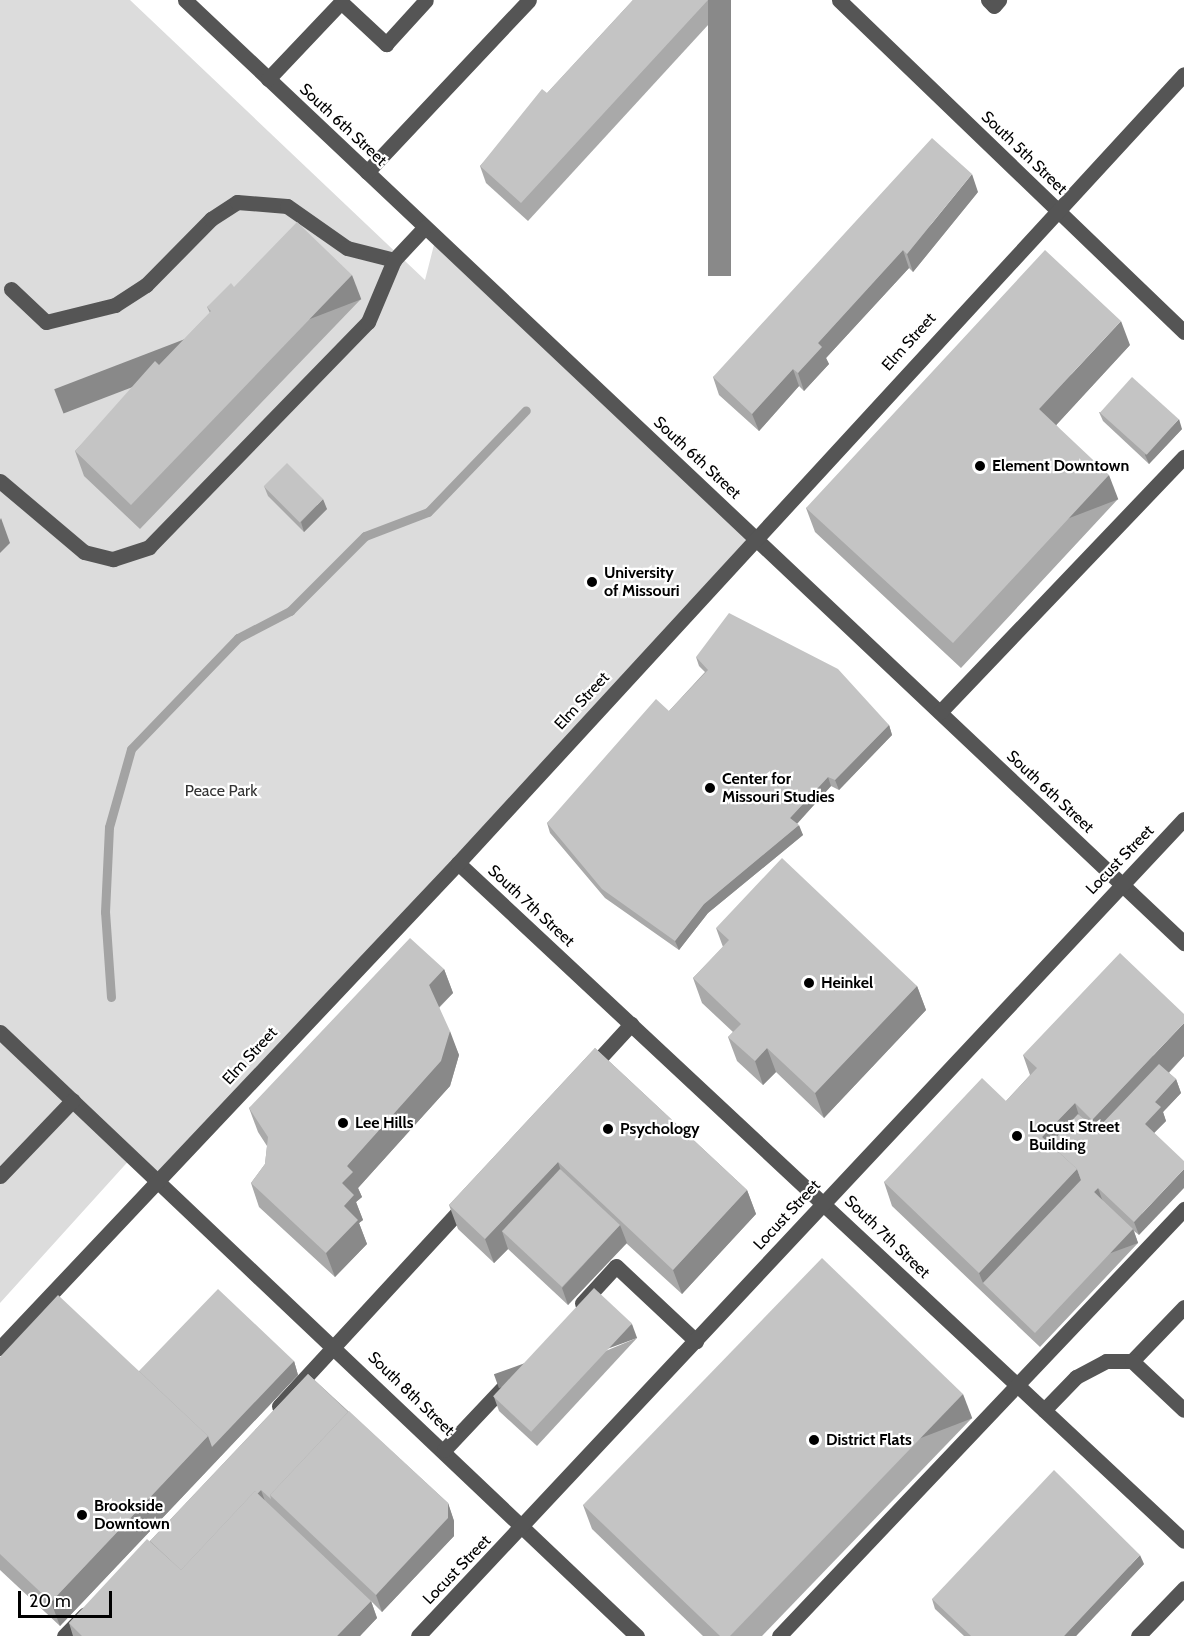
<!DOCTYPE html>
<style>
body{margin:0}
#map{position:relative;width:1184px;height:1636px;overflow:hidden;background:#fff;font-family:Cabin,sans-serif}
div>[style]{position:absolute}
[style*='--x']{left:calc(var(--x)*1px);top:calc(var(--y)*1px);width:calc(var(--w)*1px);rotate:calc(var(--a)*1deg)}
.green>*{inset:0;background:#dcdcdc}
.stream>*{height:9px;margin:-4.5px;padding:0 4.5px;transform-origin:4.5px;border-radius:4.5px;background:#a3a3a3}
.minor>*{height:15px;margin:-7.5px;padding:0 7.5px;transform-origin:7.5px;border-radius:7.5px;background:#555}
.wall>*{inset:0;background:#a9a9a9}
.shaded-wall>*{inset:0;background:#898989;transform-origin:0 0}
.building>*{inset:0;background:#c4c4c4;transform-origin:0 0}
.dots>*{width:16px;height:16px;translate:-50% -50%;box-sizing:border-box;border:3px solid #fff;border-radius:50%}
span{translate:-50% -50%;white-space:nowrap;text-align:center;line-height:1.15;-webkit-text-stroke:4.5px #fff;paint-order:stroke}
.street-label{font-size:16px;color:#000}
.poi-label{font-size:16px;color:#000;font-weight:700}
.left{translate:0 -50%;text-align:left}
.park-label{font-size:16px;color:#333}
.scale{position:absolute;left:18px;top:1591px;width:94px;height:27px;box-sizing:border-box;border:3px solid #000;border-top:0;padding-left:8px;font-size:18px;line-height:21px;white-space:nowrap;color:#000;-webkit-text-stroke:4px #fff;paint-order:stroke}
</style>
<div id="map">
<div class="green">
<div style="clip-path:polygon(0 0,130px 0,425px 280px,436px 237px,756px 539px,159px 1179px,133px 1156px,0 1303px)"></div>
</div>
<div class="stream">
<div style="--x:111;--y:997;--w:85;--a:-94"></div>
<div style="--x:105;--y:912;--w:85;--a:-87.3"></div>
<div style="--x:109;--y:827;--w:81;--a:-74.2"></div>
<div style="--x:131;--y:749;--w:154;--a:-46.1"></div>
<div style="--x:238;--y:638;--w:59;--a:-27.4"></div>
<div style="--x:290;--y:611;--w:106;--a:-45"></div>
<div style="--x:365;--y:536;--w:67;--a:-20.9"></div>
<div style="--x:428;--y:512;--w:141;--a:-46.1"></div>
</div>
<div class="minor">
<div style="--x:185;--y:0;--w:1374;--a:43.35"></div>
<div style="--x:839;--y:0;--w:479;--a:43.9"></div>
<div style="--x:988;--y:0;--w:8;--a:45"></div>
<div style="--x:994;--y:6;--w:8;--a:-50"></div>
<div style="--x:268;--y:79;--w:106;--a:-46.5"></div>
<div style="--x:341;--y:2;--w:62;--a:43"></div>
<div style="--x:386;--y:44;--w:59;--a:-47.7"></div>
<div style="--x:367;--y:172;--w:236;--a:-46.7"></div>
<div style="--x:11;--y:289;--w:48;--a:43.3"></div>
<div style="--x:46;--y:322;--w:71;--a:-13.8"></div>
<div style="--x:115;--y:305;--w:37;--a:-33"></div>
<div style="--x:146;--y:285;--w:93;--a:-45.4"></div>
<div style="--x:211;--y:219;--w:31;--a:-33"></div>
<div style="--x:237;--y:202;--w:50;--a:4.6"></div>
<div style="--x:287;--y:206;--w:73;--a:35"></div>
<div style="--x:347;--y:248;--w:49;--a:14.3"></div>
<div style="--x:394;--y:260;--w:45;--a:-46.8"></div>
<div style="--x:0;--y:481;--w:110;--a:40.2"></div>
<div style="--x:84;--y:552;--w:30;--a:14"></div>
<div style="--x:113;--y:559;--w:38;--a:-18"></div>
<div style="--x:149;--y:547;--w:314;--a:-45.8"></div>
<div style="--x:368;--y:322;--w:67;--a:-67.2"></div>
<div style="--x:940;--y:712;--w:353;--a:-46.3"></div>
<div style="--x:458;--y:863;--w:993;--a:43.04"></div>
<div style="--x:0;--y:1032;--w:878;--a:43.48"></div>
<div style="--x:588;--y:1071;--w:64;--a:-47.5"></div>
<div style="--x:0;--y:1176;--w:105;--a:-46.2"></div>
<div style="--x:582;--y:1303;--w:50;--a:-47.4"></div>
<div style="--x:616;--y:1266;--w:110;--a:43.2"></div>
<div style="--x:0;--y:1348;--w:667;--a:-46.64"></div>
<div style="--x:458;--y:863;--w:1072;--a:-47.38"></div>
<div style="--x:1132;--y:1361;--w:75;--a:-46.1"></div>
<div style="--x:279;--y:1406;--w:276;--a:-47.3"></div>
<div style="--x:1044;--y:1410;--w:46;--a:-45.9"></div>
<div style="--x:1076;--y:1377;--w:34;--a:-28"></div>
<div style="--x:1106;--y:1361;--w:26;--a:0"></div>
<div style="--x:1132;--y:1361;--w:71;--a:43.3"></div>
<div style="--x:444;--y:1450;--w:93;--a:-46.7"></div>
<div style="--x:64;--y:1636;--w:30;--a:-46"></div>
<div style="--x:418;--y:1636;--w:1120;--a:-46.85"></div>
<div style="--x:779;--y:1636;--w:589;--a:-46.51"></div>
<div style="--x:1138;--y:1636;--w:66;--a:-46.2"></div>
</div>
<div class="wall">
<div style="clip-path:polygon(633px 0,731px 0,528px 221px,486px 183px,480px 166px)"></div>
<div style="clip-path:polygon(978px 192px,913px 272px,909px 268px,826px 358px,829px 364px,804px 391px,799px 386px,759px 431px,719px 395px,713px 377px)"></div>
<div style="clip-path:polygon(234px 287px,361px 299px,140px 529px,84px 476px,75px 451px,210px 313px,207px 307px)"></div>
<div style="clip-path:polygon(1130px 345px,1056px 425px,1118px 499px,961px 668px,815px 532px,806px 508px)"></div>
<div style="clip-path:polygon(1099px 412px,1182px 429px,1149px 464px,1103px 421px)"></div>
<div style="clip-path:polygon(264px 486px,327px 509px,304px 532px,268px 496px)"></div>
<div style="clip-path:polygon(696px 657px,889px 725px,892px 735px,839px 790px,831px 786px,797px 824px,803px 835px,708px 913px,679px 950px,605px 898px,550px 833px,547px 823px,669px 711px,705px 672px,699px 666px)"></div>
<div style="clip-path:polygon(716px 928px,917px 986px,926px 1010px,824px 1118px,776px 1072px,763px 1085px,737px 1061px,728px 1037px,733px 1032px,702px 1003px,693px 978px,723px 947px)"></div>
<div style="clip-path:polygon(444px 969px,453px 993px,439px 1008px,459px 1055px,450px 1086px,358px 1188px,362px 1197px,356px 1202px,363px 1220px,359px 1223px,367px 1244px,335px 1277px,259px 1207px,251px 1183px,265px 1164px,267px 1146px,258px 1132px,249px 1108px)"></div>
<div style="clip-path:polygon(595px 1048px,747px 1190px,756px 1214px,682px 1294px,626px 1243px,568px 1305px,508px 1249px,494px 1263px,458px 1229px,449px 1205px)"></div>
<div style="clip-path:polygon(1023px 1055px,1184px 1056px,1169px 1073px,1176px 1079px,1181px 1093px,1163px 1112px,1166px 1121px,1154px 1133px,1139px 1235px,1134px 1231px,1138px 1243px,1040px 1347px,892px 1206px,884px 1182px,1006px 1101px,1030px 1075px)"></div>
<div style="clip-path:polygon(637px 1338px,537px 1446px,499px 1411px,494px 1397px)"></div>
<div style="clip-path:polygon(0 1357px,139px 1371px,294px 1361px,298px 1375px,60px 1626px,0 1570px)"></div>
<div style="clip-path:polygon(308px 1374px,448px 1503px,454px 1521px,454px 1536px,382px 1612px,371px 1601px,377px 1618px,360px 1636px,73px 1636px,69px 1623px,150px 1541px)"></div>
<div style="clip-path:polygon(972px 1418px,762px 1636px,703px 1636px,592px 1529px,583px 1505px)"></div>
<div style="clip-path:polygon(1144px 1564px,1076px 1636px,964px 1636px,935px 1609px,932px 1599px)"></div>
</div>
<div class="shaded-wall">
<div style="left:708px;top:0;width:23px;height:276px"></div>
<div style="clip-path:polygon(972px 174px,978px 192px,913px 272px,907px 254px)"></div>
<div style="clip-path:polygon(903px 250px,909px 268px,826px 358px,829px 364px,804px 391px,798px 373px,818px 343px)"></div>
<div style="left:352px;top:275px;width:26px;height:319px;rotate:69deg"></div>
<div style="clip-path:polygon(1121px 321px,1130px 345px,1048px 434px,1039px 409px)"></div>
<div style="clip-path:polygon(793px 369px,799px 386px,759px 431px,752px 414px)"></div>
<div style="clip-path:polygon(1179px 419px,1182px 429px,1149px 464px,1145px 455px)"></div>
<div style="left:1109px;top:475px;width:26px;height:229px;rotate:69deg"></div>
<div style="clip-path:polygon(323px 499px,327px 509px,304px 532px,301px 522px)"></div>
<div style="clip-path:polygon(1px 518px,10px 543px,0 553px,0 520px)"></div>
<div style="clip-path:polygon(889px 725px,892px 735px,839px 790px,835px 780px)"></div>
<div style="clip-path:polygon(828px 777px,831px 786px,793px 828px,790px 818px)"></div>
<div style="clip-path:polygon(799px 825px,803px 835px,708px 913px,679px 950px,675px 941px,704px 904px)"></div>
<div style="clip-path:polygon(444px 969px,453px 993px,437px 1009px,429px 985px)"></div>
<div style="clip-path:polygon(917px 986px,926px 1010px,824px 1118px,815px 1093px)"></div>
<div style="clip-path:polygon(1184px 1023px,1184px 1056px,1101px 1144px,1092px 1120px)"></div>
<div style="clip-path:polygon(450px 1031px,459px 1055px,450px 1086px,358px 1188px,362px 1197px,356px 1202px,363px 1220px,359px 1223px,367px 1244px,335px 1277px,326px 1253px,344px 1206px,342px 1183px,347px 1166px)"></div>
<div style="clip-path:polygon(767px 1048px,776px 1072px,763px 1085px,755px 1061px)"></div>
<div style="clip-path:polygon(1176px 1079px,1181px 1093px,1163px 1112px,1166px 1121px,1150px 1137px,1145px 1124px,1155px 1102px)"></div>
<div style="clip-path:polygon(1075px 1103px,1083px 1128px,1056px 1156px,1042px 1137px)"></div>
<div style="clip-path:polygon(558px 1162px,566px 1186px,502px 1231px,508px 1249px,494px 1263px,485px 1239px)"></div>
<div style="clip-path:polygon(1077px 1169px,1086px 1194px,983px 1283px,979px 1273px)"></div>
<div style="clip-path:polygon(1184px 1169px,1184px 1188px,1139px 1235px,1134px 1222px)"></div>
<div style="clip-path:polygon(1098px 1188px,1103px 1202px,1094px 1192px)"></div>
<div style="clip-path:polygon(747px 1190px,756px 1214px,682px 1294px,673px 1270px)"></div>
<div style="clip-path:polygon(620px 1225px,627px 1243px,568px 1305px,562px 1288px)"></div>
<div style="left:1133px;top:1229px;width:15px;height:143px;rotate:70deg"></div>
<div style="left:632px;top:1324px;width:15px;height:147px;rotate:70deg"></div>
<div style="clip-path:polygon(294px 1361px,298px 1375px,60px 1626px,51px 1602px,208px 1436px)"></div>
<div style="left:963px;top:1394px;width:26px;height:336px;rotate:69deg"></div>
<div style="clip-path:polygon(261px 1490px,266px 1504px,182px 1574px)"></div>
<div style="clip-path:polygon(448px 1503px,454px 1521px,454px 1536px,382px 1612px,376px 1595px)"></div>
<div style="clip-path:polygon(1140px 1555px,1144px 1564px,1076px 1636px,1064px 1636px)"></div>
<div style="clip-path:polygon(371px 1601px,377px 1618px,360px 1636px,337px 1636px)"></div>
</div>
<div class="building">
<div style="clip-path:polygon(633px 0,708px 0,521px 203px,480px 166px,542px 89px,547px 93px)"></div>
<div style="clip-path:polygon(932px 138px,972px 174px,907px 254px,903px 250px,818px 343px,822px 347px,798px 373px,793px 369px,752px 414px,713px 377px)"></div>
<div style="clip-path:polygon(297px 222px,352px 275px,131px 505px,75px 451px,155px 361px,159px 365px,211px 311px,207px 307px,231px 283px,234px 287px)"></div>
<div style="clip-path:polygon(1045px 250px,1121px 321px,1039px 409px,1109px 475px,953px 643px,806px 508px)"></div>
<div style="left:1132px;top:377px;width:63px;height:48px;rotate:42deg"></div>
<div style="left:287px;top:463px;width:51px;height:33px;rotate:45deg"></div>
<div style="clip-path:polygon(729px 613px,838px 669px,889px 725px,835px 780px,828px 777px,790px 818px,799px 825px,704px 904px,675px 941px,602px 889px,547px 823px,656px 699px,669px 711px,708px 670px,696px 657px)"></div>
<div style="clip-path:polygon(782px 858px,917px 986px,815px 1093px,767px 1048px,755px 1061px,728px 1037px,741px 1024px,693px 978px,729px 940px,716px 928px)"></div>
<div style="clip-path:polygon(410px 938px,444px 969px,429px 985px,450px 1031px,441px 1061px,347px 1166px,353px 1172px,342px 1183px,354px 1195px,344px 1206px,358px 1220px,326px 1253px,251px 1183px,265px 1164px,268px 1137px,249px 1108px)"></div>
<div style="clip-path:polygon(1120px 953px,1184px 1014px,1184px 1023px,1092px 1120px,1075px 1103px,1042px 1137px,1077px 1169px,979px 1273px,884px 1182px,982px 1078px,1006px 1101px,1037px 1068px,1023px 1055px)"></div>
<div style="clip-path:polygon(595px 1048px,747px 1190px,673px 1270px,558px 1162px,485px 1239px,449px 1205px)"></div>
<div style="clip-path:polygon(1159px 1064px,1176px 1079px,1155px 1102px,1161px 1107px,1145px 1124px,1184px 1161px,1184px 1169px,1134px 1222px,1098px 1188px,1094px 1192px,1133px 1229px,1035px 1333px,983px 1283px,1081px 1180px,1077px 1169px,1050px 1144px,1078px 1114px,1096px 1130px)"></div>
<div style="left:560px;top:1169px;width:82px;height:85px;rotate:43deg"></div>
<div style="clip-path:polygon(822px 1258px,963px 1394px,730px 1636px,720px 1636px,583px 1505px)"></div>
<div style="left:594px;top:1288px;width:52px;height:148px;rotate:43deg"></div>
<div style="clip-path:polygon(218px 1289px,294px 1361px,212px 1447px,208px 1436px,139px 1371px)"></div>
<div style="clip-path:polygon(58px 1295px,208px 1436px,51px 1602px,0 1554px,0 1357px)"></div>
<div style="clip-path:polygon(308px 1374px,348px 1412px,270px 1495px,271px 1499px,261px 1490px,257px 1494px,255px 1491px,181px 1570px,150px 1541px)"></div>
<div style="clip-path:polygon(349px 1411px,448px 1503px,448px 1518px,376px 1595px,270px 1495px)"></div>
<div style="clip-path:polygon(1054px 1470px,1140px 1555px,1064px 1636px,971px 1636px,932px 1599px)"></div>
<div style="clip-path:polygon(255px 1491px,371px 1601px,337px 1636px,82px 1636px,69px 1623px,147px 1539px,181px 1570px)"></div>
</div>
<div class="dots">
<div style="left:980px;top:466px;background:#000"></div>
<div style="left:592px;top:582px;background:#000"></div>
<div style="left:710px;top:788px;background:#000"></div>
<div style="left:809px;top:983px;background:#000"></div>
<div style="left:343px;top:1123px;background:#000"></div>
<div style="left:608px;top:1129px;background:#000"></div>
<div style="left:1017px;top:1136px;background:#000"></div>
<div style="left:814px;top:1440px;background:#000"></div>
<div style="left:82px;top:1515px;background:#000"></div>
</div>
<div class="street-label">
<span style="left:343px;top:125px;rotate:43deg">South 6th Street</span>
<span style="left:1024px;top:153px;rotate:44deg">South 5th Street</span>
<span style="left:909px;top:342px;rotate:-48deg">Elm Street</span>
<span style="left:697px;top:458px;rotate:43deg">South 6th Street</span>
<span style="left:582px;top:701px;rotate:-47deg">Elm Street</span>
<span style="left:1050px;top:792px;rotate:43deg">South 6th Street</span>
<span style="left:1120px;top:860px;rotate:-46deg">Locust Street</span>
<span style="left:531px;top:906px;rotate:43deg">South 7th Street</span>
<span style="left:250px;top:1056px;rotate:-47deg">Elm Street</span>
<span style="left:787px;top:1215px;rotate:-47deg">Locust Street</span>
<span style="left:887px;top:1237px;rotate:44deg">South 7th Street</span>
<span style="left:411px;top:1394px;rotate:44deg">South 8th Street</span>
<span style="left:457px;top:1570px;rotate:-46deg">Locust Street</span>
</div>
<div class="poi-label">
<span class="left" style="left:992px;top:466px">Element Downtown</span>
<span class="left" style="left:604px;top:582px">University<br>of Missouri</span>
<span class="left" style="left:722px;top:788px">Center for<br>Missouri Studies</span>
<span class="left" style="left:821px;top:983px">Heinkel</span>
<span class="left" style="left:355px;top:1123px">Lee Hills</span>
<span class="left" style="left:1029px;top:1136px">Locust Street<br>Building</span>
<span class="left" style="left:620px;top:1129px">Psychology</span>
<span class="left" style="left:826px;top:1440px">District Flats</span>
<span class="left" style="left:94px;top:1515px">Brookside<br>Downtown</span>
</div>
<div class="park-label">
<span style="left:221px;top:791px">Peace Park</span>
</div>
<div class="scale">20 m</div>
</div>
